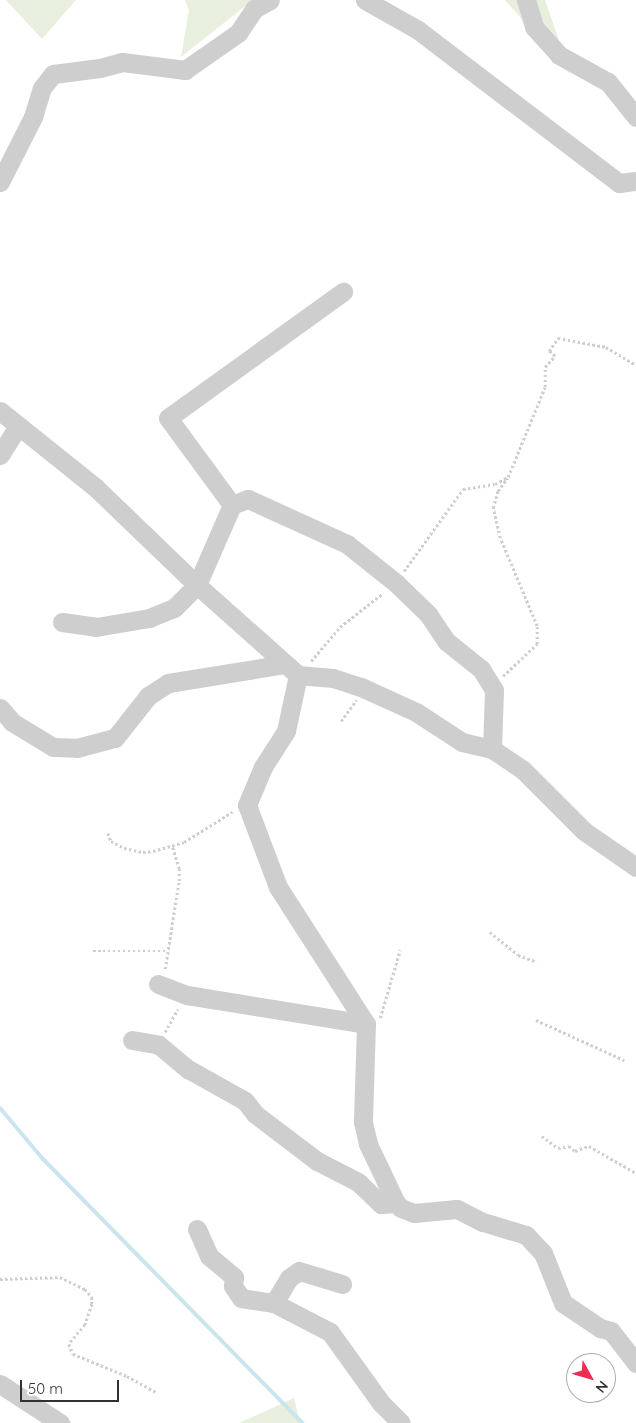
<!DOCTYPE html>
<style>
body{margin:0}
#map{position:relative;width:636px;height:1423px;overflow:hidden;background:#fff;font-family:Quicksand,sans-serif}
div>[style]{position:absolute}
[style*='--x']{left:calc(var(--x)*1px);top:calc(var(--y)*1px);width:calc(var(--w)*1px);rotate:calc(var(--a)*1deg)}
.green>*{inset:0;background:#e9efdf}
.stream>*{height:4px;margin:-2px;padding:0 2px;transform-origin:2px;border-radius:2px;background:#cbe5ef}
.path>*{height:2.5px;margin-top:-1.25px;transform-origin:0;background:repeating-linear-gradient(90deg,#cecece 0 2.5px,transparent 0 5px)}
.minor>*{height:19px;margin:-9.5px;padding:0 9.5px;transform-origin:9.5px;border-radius:9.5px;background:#cecece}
span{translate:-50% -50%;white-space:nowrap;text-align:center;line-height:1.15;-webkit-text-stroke:5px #fff;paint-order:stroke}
.north{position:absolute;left:566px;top:1353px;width:50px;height:50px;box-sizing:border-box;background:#fff;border:1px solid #adadad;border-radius:50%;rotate:129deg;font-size:14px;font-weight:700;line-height:20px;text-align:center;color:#313131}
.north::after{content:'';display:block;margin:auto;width:18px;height:22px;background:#ee2e50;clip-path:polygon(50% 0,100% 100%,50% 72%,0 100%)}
.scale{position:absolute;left:20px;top:1380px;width:99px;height:22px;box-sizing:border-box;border:2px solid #313131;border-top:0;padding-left:6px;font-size:15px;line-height:18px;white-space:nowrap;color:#313131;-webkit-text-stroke:4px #fff;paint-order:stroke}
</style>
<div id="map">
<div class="green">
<div style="clip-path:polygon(6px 0,76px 0,42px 39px)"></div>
<div style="clip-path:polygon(185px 0,253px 0,181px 57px,189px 10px)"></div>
<div style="clip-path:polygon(505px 0,545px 0,571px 75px)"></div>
<div style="clip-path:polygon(294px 1398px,300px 1423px,239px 1423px)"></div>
</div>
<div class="stream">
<div style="--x:0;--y:1108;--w:67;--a:49.9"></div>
<div style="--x:43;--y:1159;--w:370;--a:45.5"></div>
</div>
<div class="path">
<div style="--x:404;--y:571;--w:101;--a:-54.3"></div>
<div style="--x:463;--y:489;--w:32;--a:-9"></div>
<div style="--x:495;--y:484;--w:15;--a:-28"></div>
<div style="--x:508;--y:477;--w:97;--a:-67.7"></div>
<div style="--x:545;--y:387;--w:20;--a:-90"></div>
<div style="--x:545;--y:367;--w:15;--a:-48"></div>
<div style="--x:555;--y:356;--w:8;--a:-140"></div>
<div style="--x:549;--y:351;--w:16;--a:-55"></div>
<div style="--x:558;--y:338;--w:49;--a:10.6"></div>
<div style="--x:606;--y:347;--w:35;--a:31"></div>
<div style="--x:311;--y:661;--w:45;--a:-49.5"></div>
<div style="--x:340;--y:627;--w:55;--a:-38.3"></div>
<div style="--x:503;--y:676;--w:47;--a:-43.3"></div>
<div style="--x:537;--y:644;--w:18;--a:-90"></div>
<div style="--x:537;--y:626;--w:95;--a:-112.8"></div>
<div style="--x:500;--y:538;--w:31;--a:-103"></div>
<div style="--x:493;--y:508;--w:18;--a:-74"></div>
<div style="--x:498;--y:491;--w:16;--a:-55"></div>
<div style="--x:341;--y:721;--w:26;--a:-54"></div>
<div style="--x:108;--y:833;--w:9;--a:69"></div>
<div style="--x:111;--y:841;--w:15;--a:28"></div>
<div style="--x:124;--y:848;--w:19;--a:12"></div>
<div style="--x:143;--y:852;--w:10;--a:-6"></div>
<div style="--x:153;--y:851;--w:32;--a:-16"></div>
<div style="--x:184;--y:842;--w:57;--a:-32"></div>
<div style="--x:490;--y:932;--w:36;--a:39"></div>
<div style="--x:518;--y:955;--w:20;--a:20"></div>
<div style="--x:93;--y:951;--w:73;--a:0"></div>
<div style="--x:165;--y:969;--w:89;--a:-81"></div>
<div style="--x:179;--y:881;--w:12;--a:-90"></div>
<div style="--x:179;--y:869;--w:24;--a:-107"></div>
<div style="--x:380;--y:1018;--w:71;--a:-73.6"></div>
<div style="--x:536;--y:1020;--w:97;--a:24.4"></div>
<div style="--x:165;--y:1032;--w:26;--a:-61"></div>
<div style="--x:542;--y:1136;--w:20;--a:37"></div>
<div style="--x:558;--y:1148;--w:11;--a:-10"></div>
<div style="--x:569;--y:1146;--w:8;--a:40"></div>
<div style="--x:575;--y:1151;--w:15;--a:-20"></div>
<div style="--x:589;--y:1146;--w:54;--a:29.9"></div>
<div style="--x:0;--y:1279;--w:60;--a:-1.9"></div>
<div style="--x:60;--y:1277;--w:28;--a:26"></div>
<div style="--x:85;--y:1289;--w:11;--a:49"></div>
<div style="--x:92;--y:1297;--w:7;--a:90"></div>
<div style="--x:92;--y:1304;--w:22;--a:108"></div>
<div style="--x:85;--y:1325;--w:25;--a:130"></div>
<div style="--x:69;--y:1344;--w:11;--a:68"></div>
<div style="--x:73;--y:1354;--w:58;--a:22.2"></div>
<div style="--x:127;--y:1376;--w:33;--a:29"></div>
</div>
<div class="minor">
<div style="--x:365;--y:0;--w:61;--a:29.5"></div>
<div style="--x:418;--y:30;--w:253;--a:37.3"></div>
<div style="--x:619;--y:183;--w:17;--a:-7"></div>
<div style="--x:526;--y:0;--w:28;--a:73"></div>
<div style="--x:534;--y:27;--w:38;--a:48"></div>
<div style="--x:559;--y:55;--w:56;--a:28.9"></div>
<div style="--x:608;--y:82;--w:45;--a:51.3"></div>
<div style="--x:0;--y:182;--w:73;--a:-63.1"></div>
<div style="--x:33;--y:117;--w:30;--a:-73"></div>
<div style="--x:42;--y:88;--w:18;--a:-52"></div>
<div style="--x:53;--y:74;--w:47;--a:-7.3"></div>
<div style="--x:100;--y:68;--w:23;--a:-15"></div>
<div style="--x:122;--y:62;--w:64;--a:7.2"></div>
<div style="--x:185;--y:70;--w:65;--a:-34.9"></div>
<div style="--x:238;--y:33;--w:29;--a:-56"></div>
<div style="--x:254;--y:9;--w:18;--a:-29"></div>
<div style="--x:0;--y:411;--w:122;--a:38.7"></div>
<div style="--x:95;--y:487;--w:141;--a:43.9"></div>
<div style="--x:197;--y:585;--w:87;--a:-66.4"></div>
<div style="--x:232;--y:505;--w:17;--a:-21"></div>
<div style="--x:248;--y:499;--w:109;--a:24.4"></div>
<div style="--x:347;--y:544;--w:63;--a:38.5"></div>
<div style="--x:396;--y:583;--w:45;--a:44.1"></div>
<div style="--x:428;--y:614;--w:32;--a:56"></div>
<div style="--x:446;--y:641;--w:45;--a:38.7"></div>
<div style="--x:481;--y:669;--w:25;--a:58"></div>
<div style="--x:494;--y:690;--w:59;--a:91.9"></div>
<div style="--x:0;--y:455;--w:34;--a:-58"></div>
<div style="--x:232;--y:505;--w:108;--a:-126.3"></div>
<div style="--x:168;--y:418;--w:216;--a:-35.8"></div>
<div style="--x:62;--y:622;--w:34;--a:8"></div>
<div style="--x:96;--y:627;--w:54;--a:-9.6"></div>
<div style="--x:149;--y:618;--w:27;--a:-22"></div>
<div style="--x:174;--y:608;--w:33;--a:-45"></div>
<div style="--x:197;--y:585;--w:135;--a:41.7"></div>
<div style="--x:298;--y:675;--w:35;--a:5"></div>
<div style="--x:333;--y:678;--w:29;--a:18"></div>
<div style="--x:361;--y:687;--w:60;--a:24.4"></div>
<div style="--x:416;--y:712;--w:55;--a:33.1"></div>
<div style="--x:462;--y:742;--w:31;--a:13"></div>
<div style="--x:492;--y:749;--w:37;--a:34"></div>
<div style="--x:523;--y:770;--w:86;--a:45"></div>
<div style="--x:584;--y:831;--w:63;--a:34.7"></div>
<div style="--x:298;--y:675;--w:57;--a:102.1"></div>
<div style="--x:286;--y:731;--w:43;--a:122.6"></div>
<div style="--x:263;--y:767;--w:41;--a:112.8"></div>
<div style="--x:247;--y:805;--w:88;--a:69.3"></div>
<div style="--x:278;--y:887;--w:163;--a:57.3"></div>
<div style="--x:366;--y:1024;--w:98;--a:91.8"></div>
<div style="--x:363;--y:1122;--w:23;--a:77"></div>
<div style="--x:368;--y:1144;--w:65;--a:64.6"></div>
<div style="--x:396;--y:1203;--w:7;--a:45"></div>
<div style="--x:401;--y:1208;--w:14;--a:21"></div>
<div style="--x:414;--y:1213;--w:43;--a:-5.3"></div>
<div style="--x:457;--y:1209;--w:29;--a:27"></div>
<div style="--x:483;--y:1222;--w:45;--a:16.8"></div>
<div style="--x:526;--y:1235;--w:25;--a:47"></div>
<div style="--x:543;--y:1253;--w:54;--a:68.2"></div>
<div style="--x:563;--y:1303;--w:45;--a:34"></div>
<div style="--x:600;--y:1328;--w:11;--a:15"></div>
<div style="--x:611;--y:1331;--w:41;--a:52"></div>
<div style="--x:0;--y:708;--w:18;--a:49"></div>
<div style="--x:12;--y:722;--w:48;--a:31.4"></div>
<div style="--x:53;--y:747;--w:24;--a:2"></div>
<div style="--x:77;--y:748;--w:39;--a:-15"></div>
<div style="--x:115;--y:738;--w:53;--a:-51.8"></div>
<div style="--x:148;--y:696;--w:24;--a:-33"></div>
<div style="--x:168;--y:683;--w:119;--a:-9.2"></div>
<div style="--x:158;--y:984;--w:31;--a:21"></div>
<div style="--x:187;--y:995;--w:181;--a:9.2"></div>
<div style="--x:132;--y:1040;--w:27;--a:10"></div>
<div style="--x:159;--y:1045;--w:38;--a:40"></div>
<div style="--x:188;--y:1069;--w:65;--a:29.3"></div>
<div style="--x:245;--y:1101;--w:16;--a:52"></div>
<div style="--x:255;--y:1114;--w:78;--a:37.2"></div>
<div style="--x:317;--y:1161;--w:46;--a:27.1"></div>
<div style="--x:358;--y:1182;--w:32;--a:44"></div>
<div style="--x:381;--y:1204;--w:15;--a:-4"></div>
<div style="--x:197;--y:1229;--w:30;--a:66"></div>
<div style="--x:209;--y:1256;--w:33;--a:40"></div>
<div style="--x:234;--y:1277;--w:9;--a:96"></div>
<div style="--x:233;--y:1286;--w:14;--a:56"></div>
<div style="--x:241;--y:1298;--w:33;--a:9"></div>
<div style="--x:274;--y:1303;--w:63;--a:27.4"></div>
<div style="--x:330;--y:1332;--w:87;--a:54.3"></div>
<div style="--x:381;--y:1403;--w:28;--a:45"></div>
<div style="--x:274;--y:1303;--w:29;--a:-59"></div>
<div style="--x:289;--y:1278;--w:12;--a:-35"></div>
<div style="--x:299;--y:1271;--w:45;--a:16.8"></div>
<div style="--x:0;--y:1384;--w:72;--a:33"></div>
</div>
<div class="north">N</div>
<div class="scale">50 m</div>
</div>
